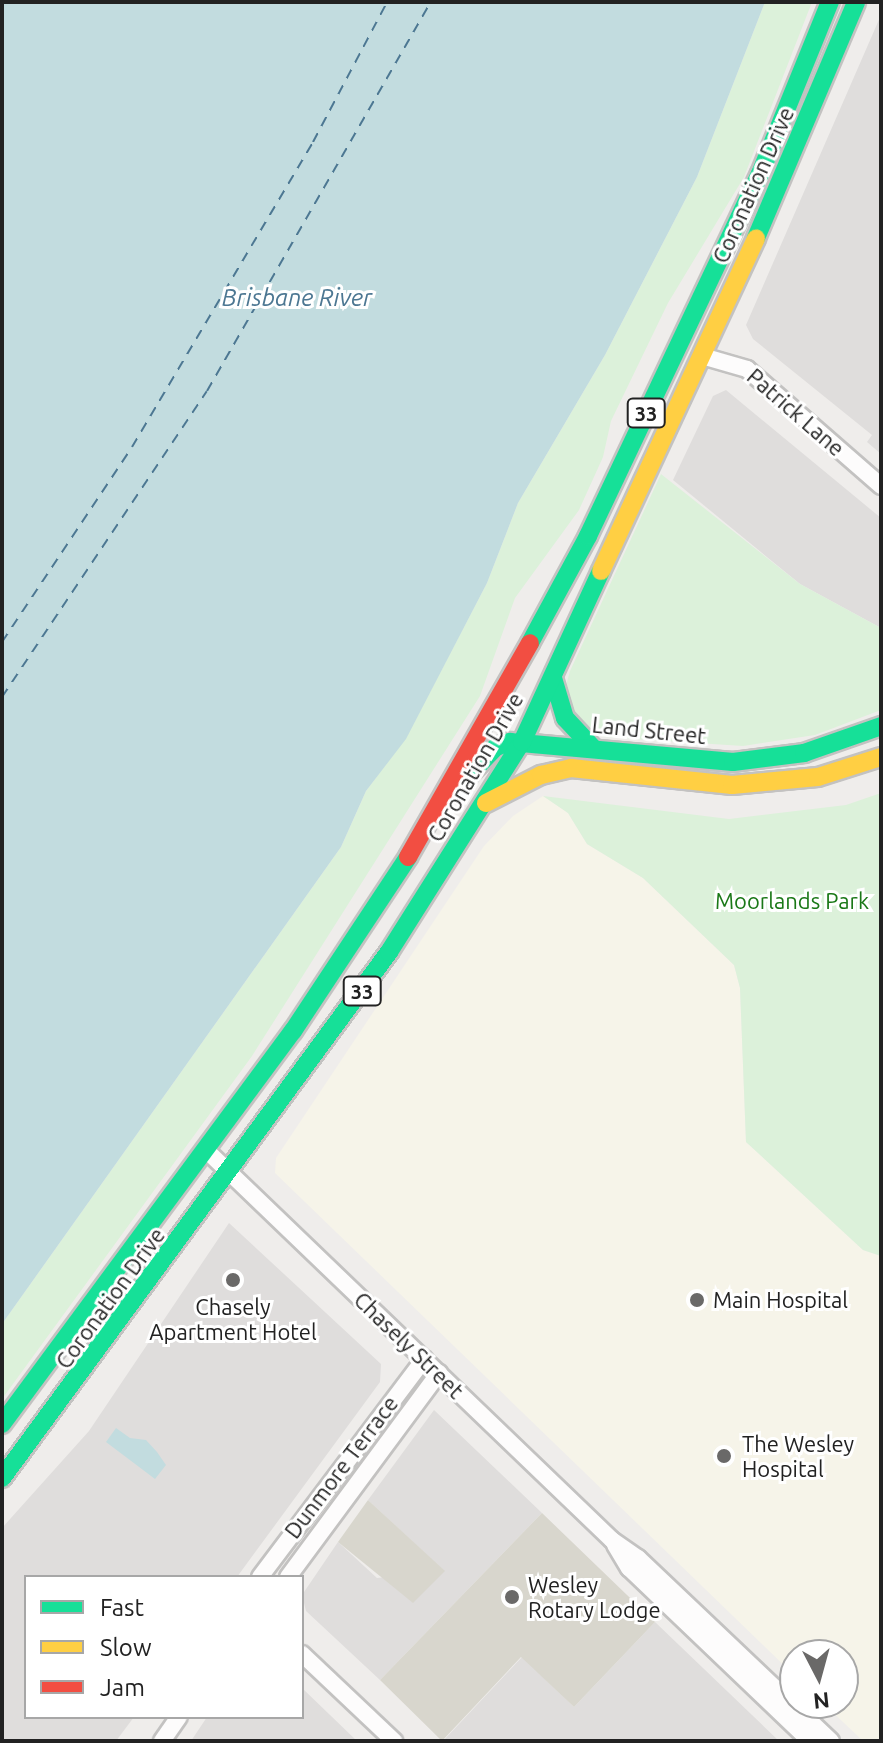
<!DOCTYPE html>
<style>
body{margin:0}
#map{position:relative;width:883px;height:1743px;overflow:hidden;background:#efedeb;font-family:Ubuntu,sans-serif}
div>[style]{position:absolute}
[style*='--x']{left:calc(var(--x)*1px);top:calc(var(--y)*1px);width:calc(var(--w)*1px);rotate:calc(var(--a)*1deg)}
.residential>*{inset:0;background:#dfdddc}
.education>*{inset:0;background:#f6f4e9}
.construction>*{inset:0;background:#d8d6cd}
.park>*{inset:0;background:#dcf1da}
.water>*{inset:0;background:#c2dcdf}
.ferry>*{height:2px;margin-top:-1px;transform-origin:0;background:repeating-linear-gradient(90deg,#4c7792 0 10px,transparent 0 18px)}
.roads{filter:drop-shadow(2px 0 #c3c2c1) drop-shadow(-2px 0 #c3c2c1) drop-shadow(0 2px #c3c2c1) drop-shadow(0 -2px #c3c2c1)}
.street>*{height:16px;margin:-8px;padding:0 8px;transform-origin:8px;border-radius:8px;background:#fdfcfc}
.fast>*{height:18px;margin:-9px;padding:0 9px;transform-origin:9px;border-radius:9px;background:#16e098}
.slow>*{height:18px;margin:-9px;padding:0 9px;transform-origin:9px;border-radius:9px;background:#ffcf43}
.jam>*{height:18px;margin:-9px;padding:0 9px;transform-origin:9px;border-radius:9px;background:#f24e42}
.dots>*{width:22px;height:22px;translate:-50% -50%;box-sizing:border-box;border:4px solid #fff;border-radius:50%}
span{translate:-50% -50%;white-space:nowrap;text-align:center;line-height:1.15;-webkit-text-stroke:6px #fff;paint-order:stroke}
.shield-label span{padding:2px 6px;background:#fff;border:2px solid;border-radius:6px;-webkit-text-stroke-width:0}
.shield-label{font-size:20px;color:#222;font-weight:700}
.street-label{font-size:22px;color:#222}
.park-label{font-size:22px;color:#1a7817}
.poi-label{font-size:22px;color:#222}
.left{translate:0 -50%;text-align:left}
.water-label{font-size:24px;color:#4c7792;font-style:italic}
.frame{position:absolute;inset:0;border:4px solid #222;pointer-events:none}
.legend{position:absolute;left:24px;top:1575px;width:280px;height:144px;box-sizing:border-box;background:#fff;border:2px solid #a7a7a7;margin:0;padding:10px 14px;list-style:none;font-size:24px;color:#222}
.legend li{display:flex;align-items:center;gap:16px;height:40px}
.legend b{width:40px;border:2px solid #a7a7a7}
.north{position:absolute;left:779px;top:1639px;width:80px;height:80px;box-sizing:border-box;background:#fff;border:2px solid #a7a7a7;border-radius:50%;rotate:174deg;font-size:22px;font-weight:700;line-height:32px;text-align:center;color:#222}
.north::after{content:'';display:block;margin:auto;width:28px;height:36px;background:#6a6968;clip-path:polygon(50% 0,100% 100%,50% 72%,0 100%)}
</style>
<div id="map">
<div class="residential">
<div style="clip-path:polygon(881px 15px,881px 454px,867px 442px,872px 435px,753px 339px,746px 325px)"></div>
<div style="clip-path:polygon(726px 390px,881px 518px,881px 628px,800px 584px,673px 480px,713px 396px)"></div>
<div style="clip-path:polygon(229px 1223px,381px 1364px,380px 1382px,237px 1577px,26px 1577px,26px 1717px,134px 1717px,116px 1741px,2px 1741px,2px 1528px,89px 1431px)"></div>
<div style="clip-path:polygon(434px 1410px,542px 1513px,380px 1680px,306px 1611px,302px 1595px,338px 1542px,377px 1578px,444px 1571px,368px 1500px)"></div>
<div style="clip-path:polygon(655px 1622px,779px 1741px,443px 1741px,522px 1657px,574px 1707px)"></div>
<div style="clip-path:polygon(302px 1688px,357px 1741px,191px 1741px,207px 1717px,302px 1717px)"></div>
</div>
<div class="education">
<div style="clip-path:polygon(543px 796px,568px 813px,587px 844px,643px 878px,734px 965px,740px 988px,746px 1142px,863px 1250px,881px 1256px,881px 1741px,863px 1741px,823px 1703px,843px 1703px,843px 1655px,795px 1655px,795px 1676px,275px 1173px,276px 1158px,484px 846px,513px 816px)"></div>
</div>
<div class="construction">
<div style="clip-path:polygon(368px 1500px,445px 1571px,413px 1603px,338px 1542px)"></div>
<div style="clip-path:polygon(542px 1513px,655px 1622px,574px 1707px,521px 1657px,442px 1741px,380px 1680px)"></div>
</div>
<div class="park">
<div style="clip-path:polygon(765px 2px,812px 2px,744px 177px,668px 303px,611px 421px,603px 457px,579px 510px,515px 598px,480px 696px,252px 1056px,2px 1399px,2px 1324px,341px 847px,366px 791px,406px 738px,487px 583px,518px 503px,605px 355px,697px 177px)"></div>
<div style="clip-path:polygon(661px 474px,800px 584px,881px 628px,881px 710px,815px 735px,743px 746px,604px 737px,583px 728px,571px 714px,565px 689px,570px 671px)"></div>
<div style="clip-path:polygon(881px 793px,881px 1256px,863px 1250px,746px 1142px,740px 988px,734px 965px,643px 878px,587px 844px,568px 813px,543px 796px,729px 819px,846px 805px)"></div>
</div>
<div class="water">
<div style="clip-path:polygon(2px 2px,765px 2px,697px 177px,605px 355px,518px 503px,487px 583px,406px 739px,366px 791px,341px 847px,2px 1324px)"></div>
<div style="clip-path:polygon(116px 1428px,130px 1438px,146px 1440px,157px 1452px,166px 1465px,155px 1479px,106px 1442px)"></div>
</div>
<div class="ferry">
<div style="--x:2;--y:642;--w:234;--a:-56.3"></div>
<div style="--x:132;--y:447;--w:355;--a:-59.3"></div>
<div style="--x:313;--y:142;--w:158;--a:-62.1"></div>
<div style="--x:2;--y:697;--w:368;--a:-56.2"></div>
<div style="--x:207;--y:391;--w:449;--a:-60.1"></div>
</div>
<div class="roads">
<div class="street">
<div style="--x:702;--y:356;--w:47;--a:16.1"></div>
<div style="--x:747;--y:369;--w:178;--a:41.1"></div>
<div style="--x:206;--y:1150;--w:563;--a:43.85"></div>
<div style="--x:612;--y:1540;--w:32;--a:35"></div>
<div style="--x:638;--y:1558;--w:266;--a:43.5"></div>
<div style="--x:615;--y:1545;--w:27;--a:59"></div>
<div style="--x:629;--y:1568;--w:250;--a:43.7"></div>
<div style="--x:260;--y:1577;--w:273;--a:-53"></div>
<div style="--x:288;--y:1577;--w:254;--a:-53.5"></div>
<div style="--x:302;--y:1654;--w:127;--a:43.4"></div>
<div style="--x:162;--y:1741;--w:29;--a:-55"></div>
</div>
<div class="fast">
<div style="--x:756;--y:238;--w:256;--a:-67"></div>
<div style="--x:530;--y:643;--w:122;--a:-61.5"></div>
<div style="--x:588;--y:536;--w:401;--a:-64.6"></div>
<div style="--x:760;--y:174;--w:186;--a:-67.9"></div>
<div style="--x:553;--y:678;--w:42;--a:73.3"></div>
<div style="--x:565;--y:718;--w:42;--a:46.9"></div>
<div style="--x:467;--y:777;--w:42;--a:-46"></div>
<div style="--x:496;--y:747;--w:15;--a:-20"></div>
<div style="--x:510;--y:742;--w:224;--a:5.1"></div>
<div style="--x:733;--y:762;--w:72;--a:-7.2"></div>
<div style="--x:804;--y:753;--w:82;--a:-19.3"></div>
<div style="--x:2;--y:1424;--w:489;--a:-53.5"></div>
<div style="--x:293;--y:1031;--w:209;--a:-56.5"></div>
<div style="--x:2;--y:1478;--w:653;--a:-53.66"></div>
<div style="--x:389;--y:952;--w:249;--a:-57.7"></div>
<div style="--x:522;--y:742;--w:188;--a:-65.2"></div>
</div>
<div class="slow">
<div style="--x:601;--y:571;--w:367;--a:-65"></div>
<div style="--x:486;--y:803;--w:62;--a:-27"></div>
<div style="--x:541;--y:775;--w:31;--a:-13"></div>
<div style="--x:571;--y:768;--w:162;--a:6"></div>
<div style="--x:732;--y:785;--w:86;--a:-5.3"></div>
<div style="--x:818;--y:777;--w:66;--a:-17.6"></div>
</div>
<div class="jam">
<div style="--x:408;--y:857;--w:246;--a:-60.3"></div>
</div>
</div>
<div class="dots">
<div style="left:233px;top:1280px;background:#6a6968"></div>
<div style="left:697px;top:1300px;background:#6a6968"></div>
<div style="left:724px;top:1456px;background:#6a6968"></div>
<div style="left:512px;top:1597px;background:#6a6968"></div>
</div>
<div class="shield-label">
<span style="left:646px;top:413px">33</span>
<span style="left:362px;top:991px">33</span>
</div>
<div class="street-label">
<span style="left:753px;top:185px;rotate:-66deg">Coronation Drive</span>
<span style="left:796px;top:412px;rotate:41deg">Patrick Lane</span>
<span style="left:649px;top:730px;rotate:6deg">Land Street</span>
<span style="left:475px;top:767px;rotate:-60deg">Coronation Drive</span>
<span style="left:110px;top:1298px;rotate:-54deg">Coronation Drive</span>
<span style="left:409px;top:1345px;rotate:44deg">Chasely Street</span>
<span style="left:341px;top:1467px;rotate:-53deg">Dunmore Terrace</span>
</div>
<div class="park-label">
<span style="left:792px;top:901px">Moorlands Park</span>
</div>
<div class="poi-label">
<span class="left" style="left:713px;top:1300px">Main Hospital</span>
<span style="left:233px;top:1319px">Chasely<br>Apartment Hotel</span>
<span class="left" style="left:742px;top:1456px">The Wesley<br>Hospital</span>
<span class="left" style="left:528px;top:1597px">Wesley<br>Rotary Lodge</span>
</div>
<div class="water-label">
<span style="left:297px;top:298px">Brisbane River</span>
</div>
<div class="frame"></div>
<ul class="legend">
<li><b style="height:10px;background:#16e098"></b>Fast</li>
<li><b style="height:10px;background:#ffcf43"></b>Slow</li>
<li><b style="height:10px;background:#f24e42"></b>Jam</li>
</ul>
<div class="north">N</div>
</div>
